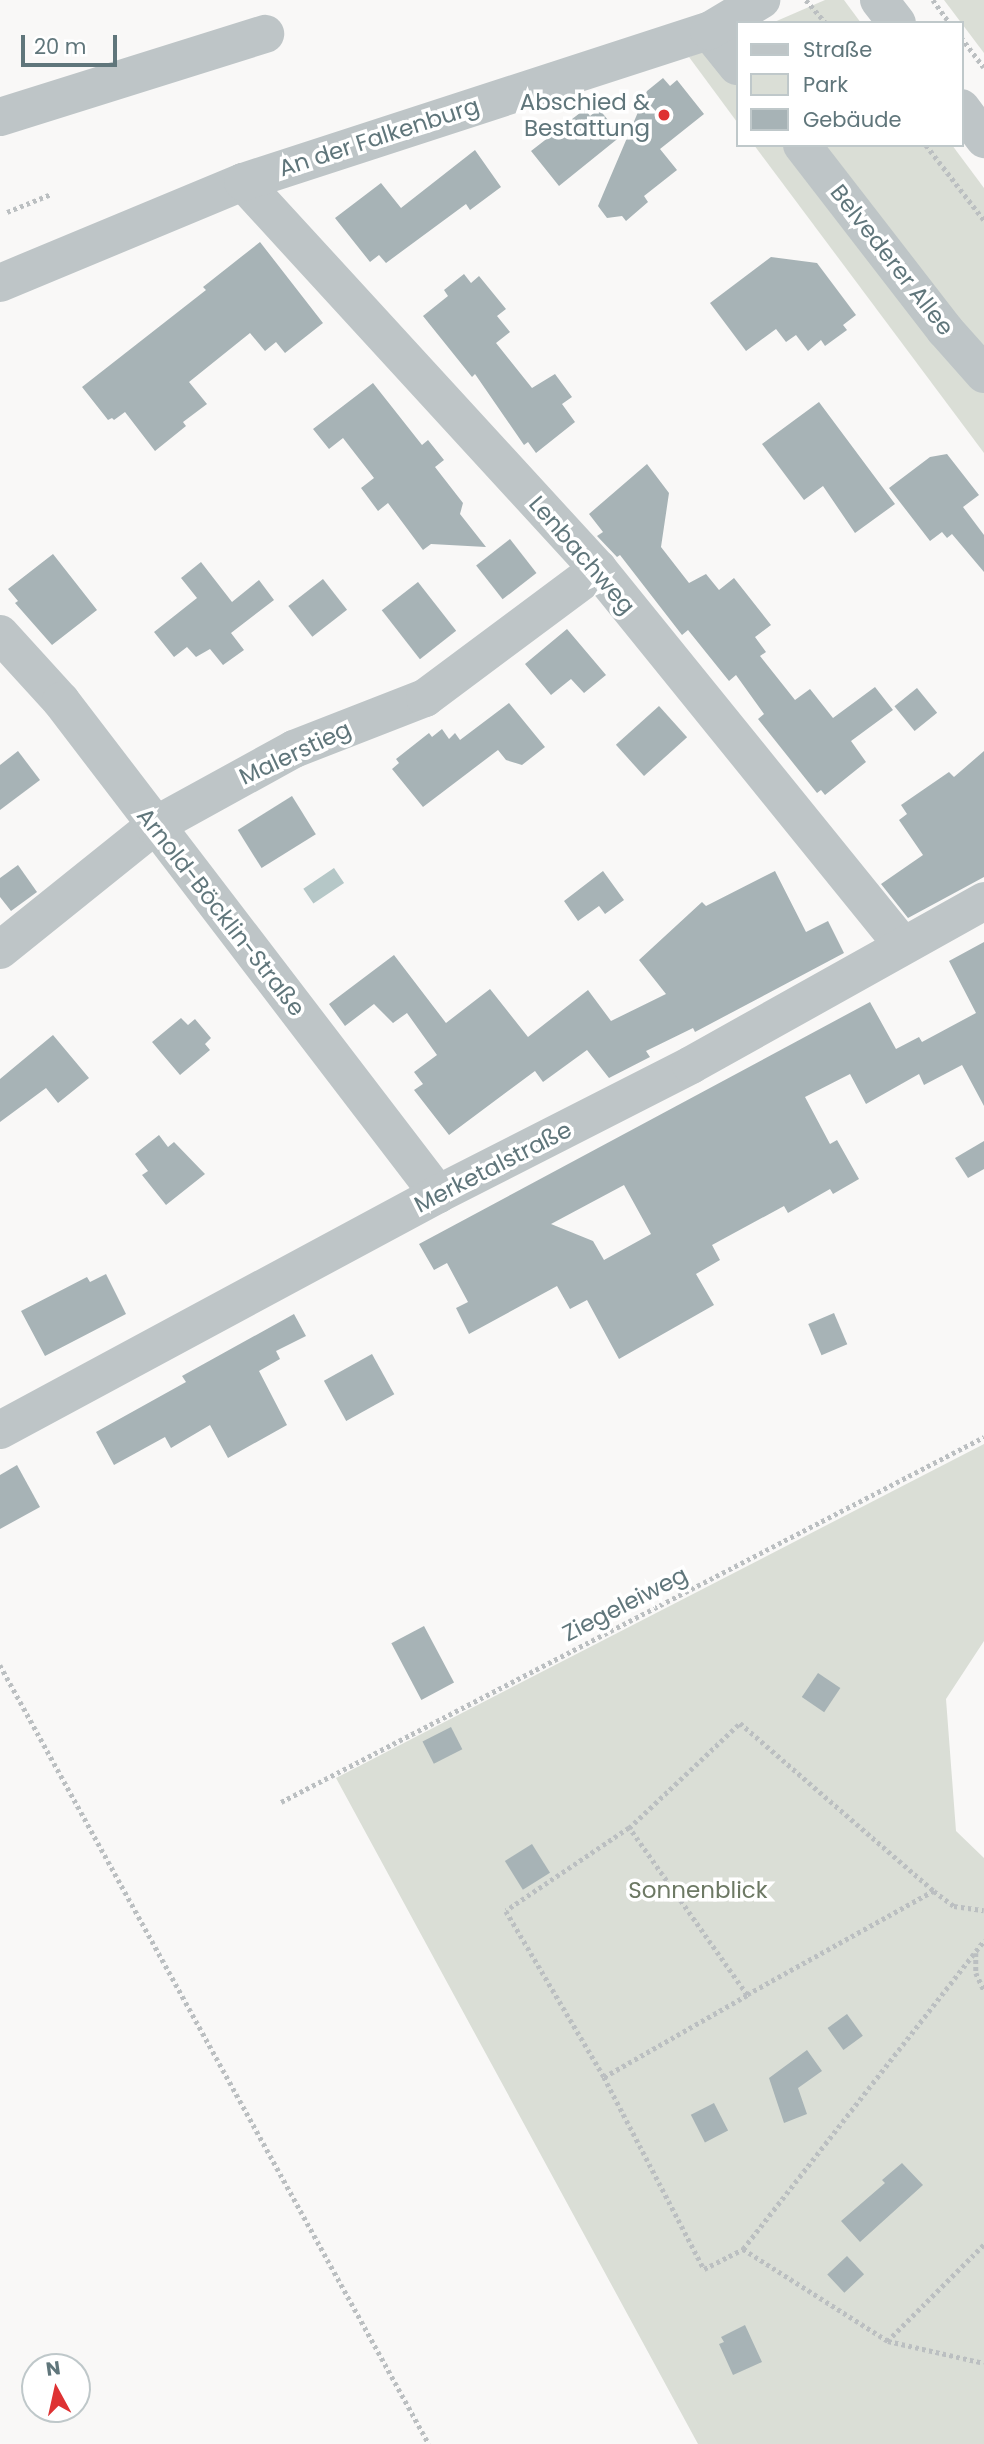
<!DOCTYPE html>
<meta charset="utf-8">
<style>
body{margin:0}
#map{position:relative;width:984px;height:2444px;overflow:hidden;background:#f9f8f7;font-family:Poppins,sans-serif}
div>[style]{position:absolute}
[style*='--x']{left:calc(var(--x)*1px);top:calc(var(--y)*1px);width:calc(var(--w)*1px);rotate:calc(var(--a)*1deg)}
.green>*{inset:0;background:#daded6}
.water>*{inset:0;background:#b5c7c7;transform-origin:0 0}
.building>*{inset:0;background:#a7b3b6;transform-origin:0 0}
.path>*{height:4.5px;margin-top:-2.25px;transform-origin:0;background:repeating-linear-gradient(90deg,#bbbfc1 0 3.5px,transparent 0 7px)}
.minor>*{height:38px;margin:-19px;padding:0 19px;transform-origin:19px;border-radius:19px;background:#bec5c7}
.dots>*{width:19px;height:19px;translate:-50% -50%;box-sizing:border-box;border:4px solid #fff;border-radius:50%}
span{translate:-50% -50%;white-space:nowrap;text-align:center;line-height:1.15;-webkit-text-stroke:7px #fff;paint-order:stroke}
.poi-label{font-size:23px;color:#60767b}
.right{translate:-100% -50%;text-align:right}
.street-label{font-size:23px;color:#60767b}
.park-label{font-size:23px;color:#6d7964}
.legend{position:absolute;left:736px;top:21px;width:228px;height:126px;box-sizing:border-box;background:#fff;border:2px solid #bfc8ca;margin:0;padding:9px 12px;list-style:none;font-size:21px;color:#60767b}
.legend li{display:flex;align-items:center;gap:14px;height:35px}
.legend b{width:35px;border:2px solid #bfc8ca}
.north{position:absolute;left:21px;top:2353px;width:70px;height:70px;box-sizing:border-box;background:#fff;border:2px solid #bfc8ca;border-radius:50%;rotate:352deg;font-size:19px;font-weight:700;line-height:28px;text-align:center;color:#60767b}
.north::after{content:'';display:block;margin:auto;width:24px;height:32px;background:#de3233;clip-path:polygon(50% 0,100% 100%,50% 72%,0 100%)}
.scale{position:absolute;left:21px;top:35px;width:96px;height:32px;box-sizing:border-box;border:4px solid #60767b;border-top:0;padding-left:9px;font-size:21px;line-height:24px;white-space:nowrap;color:#60767b;-webkit-text-stroke:5px #fff;paint-order:stroke}
</style>
<div id="map">
<div class="green">
<div style="clip-path:polygon(825px 0,844px 0,861px 23px,772px 23px)"></div>
<div style="clip-path:polygon(944px 0,984px 0,984px 53px)"></div>
<div style="clip-path:polygon(737px 37px,737px 122px,689px 57px)"></div>
<div style="clip-path:polygon(754px 145px,952px 145px,984px 188px,984px 453px)"></div>
<div style="clip-path:polygon(984px 1444px,984px 1641px,946px 1699px,956px 1831px,984px 1858px,984px 2444px,698px 2444px,336px 1778px)"></div>
</div>
<div class="water">
<div style="left:334px;top:868px;width:18px;height:37px;rotate:56deg"></div>
</div>
<div class="building">
<div style="clip-path:polygon(663px 78px,670px 86px,677px 80px,704px 114px,660px 149px,677px 170px,644px 196px,648px 202px,626px 221px,622px 216px,607px 218px,598px 206px,647px 91px)"></div>
<div style="clip-path:polygon(585px 109px,590px 116px,599px 109px,621px 136px,559px 186px,531px 151px)"></div>
<div style="clip-path:polygon(475px 150px,501px 187px,470px 210px,466px 204px,386px 263px,379px 255px,370px 262px,335px 218px,381px 183px,401px 208px)"></div>
<div style="clip-path:polygon(260px 242px,323px 323px,285px 353px,276px 342px,265px 351px,250px 333px,189px 382px,207px 404px,183px 422px,186px 426px,155px 451px,125px 412px,114px 420px,112px 418px,108px 420px,82px 387px,206px 290px,203px 287px)"></div>
<div style="clip-path:polygon(771px 257px,817px 263px,856px 315px,843px 325px,847px 330px,825px 346px,821px 340px,808px 351px,796px 335px,786px 342px,776px 329px,746px 351px,710px 303px)"></div>
<div style="clip-path:polygon(464px 274px,471px 283px,479px 276px,506px 309px,497px 316px,510px 332px,496px 343px,532px 388px,555px 374px,572px 397px,562px 404px,575px 422px,536px 453px,528px 442px,524px 445px,475px 374px,472px 377px,423px 316px,448px 296px,444px 290px)"></div>
<div style="clip-path:polygon(373px 383px,422px 445px,428px 440px,444px 460px,435px 467px,463px 503px,460px 514px,486px 547px,431px 544px,423px 550px,388px 503px,378px 511px,361px 488px,374px 478px,343px 438px,329px 449px,313px 429px)"></div>
<div style="clip-path:polygon(819px 402px,895px 504px,855px 533px,823px 486px,804px 500px,762px 444px)"></div>
<div style="clip-path:polygon(947px 454px,979px 495px,963px 507px,984px 535px,984px 572px,952px 534px,947px 538px,942px 532px,930px 541px,889px 488px,930px 457px)"></div>
<div style="clip-path:polygon(647px 464px,669px 493px,661px 547px,689px 583px,706px 574px,719px 590px,734px 578px,771px 625px,755px 637px,766px 652px,760px 656px,795px 700px,810px 689px,833px 718px,875px 687px,893px 710px,851px 741px,866px 762px,825px 795px,821px 790px,817px 793px,758px 719px,764px 714px,736px 675px,729px 681px,688px 630px,682px 635px,620px 555px,617px 557px,597px 536px,603px 532px,589px 514px)"></div>
<div style="left:510px;top:539px;width:43px;height:43px;rotate:52deg"></div>
<div style="clip-path:polygon(53px 554px,97px 610px,52px 645px,15px 603px,18px 601px,8px 589px)"></div>
<div style="clip-path:polygon(201px 562px,232px 602px,259px 580px,274px 600px,231px 633px,244px 650px,223px 665px,210px 649px,196px 657px,187px 647px,174px 657px,154px 632px,197px 598px,181px 578px)"></div>
<div style="left:323px;top:579px;width:39px;height:44px;rotate:52deg"></div>
<div style="left:418px;top:582px;width:62px;height:46px;rotate:52deg"></div>
<div style="clip-path:polygon(567px 629px,606px 675px,584px 693px,571px 679px,551px 695px,525px 664px)"></div>
<div style="left:917px;top:688px;width:32px;height:29px;rotate:51deg"></div>
<div style="clip-path:polygon(509px 703px,545px 747px,522px 765px,506px 760px,498px 750px,423px 807px,392px 769px,399px 763px,396px 759px,429px 733px,432px 737px,442px 729px,449px 739px,455px 733px,460px 740px)"></div>
<div style="left:659px;top:706px;width:42px;height:58px;rotate:48deg"></div>
<div style="clip-path:polygon(18px 751px,40px 780px,0 810px,0 765px)"></div>
<div style="clip-path:polygon(984px 751px,984px 877px,908px 918px,881px 884px,923px 855px,899px 820px,907px 814px,901px 805px,949px 772px,954px 777px)"></div>
<div style="left:292px;top:796px;width:45px;height:64px;rotate:58deg"></div>
<div style="clip-path:polygon(18px 865px,37px 892px,11px 911px,0 897px,0 878px)"></div>
<div style="clip-path:polygon(603px 871px,624px 900px,605px 914px,599px 906px,578px 921px,564px 901px)"></div>
<div style="clip-path:polygon(775px 871px,806px 932px,828px 921px,844px 953px,695px 1032px,693px 1028px,646px 1051px,650px 1057px,609px 1078px,587px 1050px,543px 1082px,535px 1071px,449px 1135px,414px 1090px,423px 1084px,414px 1072px,437px 1055px,407px 1013px,393px 1023px,374px 1004px,345px 1026px,329px 1004px,394px 955px,446px 1023px,490px 989px,528px 1037px,588px 990px,611px 1021px,666px 994px,639px 960px,702px 902px,706px 906px)"></div>
<div style="clip-path:polygon(evenodd,984px 942px,984px 1106px,962px 1065px,924px 1085px,919px 1074px,866px 1104px,850px 1074px,805px 1097px,830px 1144px,837px 1140px,859px 1179px,833px 1194px,830px 1189px,788px 1213px,784px 1206px,712px 1245px,720px 1260px,696px 1274px,714px 1305px,619px 1359px,587px 1300px,570px 1309px,557px 1286px,469px 1334px,456px 1308px,468px 1302px,447px 1263px,434px 1270px,419px 1244px,870px 1002px,896px 1049px,919px 1037px,922px 1042px,976px 1013px,949px 961px,984px 942px,624px 1185px,651px 1234px,604px 1260px,593px 1241px,551px 1224px,624px 1185px)"></div>
<div style="clip-path:polygon(181px 1018px,188px 1025px,195px 1019px,211px 1038px,205px 1044px,210px 1050px,180px 1075px,152px 1042px)"></div>
<div style="clip-path:polygon(53px 1035px,89px 1078px,58px 1103px,46px 1088px,0 1122px,0 1079px)"></div>
<div style="clip-path:polygon(159px 1135px,168px 1147px,174px 1142px,205px 1174px,166px 1205px,142px 1175px,148px 1171px,135px 1154px)"></div>
<div style="clip-path:polygon(984px 1141px,984px 1169px,968px 1178px,955px 1158px)"></div>
<div style="clip-path:polygon(106px 1274px,126px 1314px,45px 1356px,21px 1311px,87px 1277px,90px 1282px)"></div>
<div style="left:834px;top:1313px;width:34px;height:28px;rotate:67deg"></div>
<div style="clip-path:polygon(294px 1314px,306px 1336px,276px 1351px,280px 1359px,259px 1371px,287px 1425px,228px 1458px,210px 1425px,171px 1448px,165px 1437px,114px 1465px,96px 1432px,186px 1382px,182px 1376px)"></div>
<div style="left:372px;top:1354px;width:46px;height:55px;rotate:61deg"></div>
<div style="clip-path:polygon(17px 1465px,40px 1507px,0 1529px,0 1475px)"></div>
<div style="left:424px;top:1626px;width:64px;height:37px;rotate:62deg"></div>
<div style="left:818px;top:1673px;width:27px;height:29px;rotate:34deg"></div>
<div style="left:451px;top:1727px;width:25px;height:32px;rotate:63deg"></div>
<div style="left:532px;top:1844px;width:34px;height:32px;rotate:58deg"></div>
<div style="left:847px;top:2014px;width:27px;height:24px;rotate:54deg"></div>
<div style="clip-path:polygon(807px 2050px,822px 2071px,798px 2088px,807px 2114px,784px 2123px,769px 2078px)"></div>
<div style="left:714px;top:2103px;width:31px;height:26px;rotate:63deg"></div>
<div style="clip-path:polygon(902px 2163px,923px 2185px,860px 2242px,841px 2221px,885px 2183px,882px 2180px)"></div>
<div style="left:847px;top:2256px;width:25px;height:27px;rotate:47deg"></div>
<div style="clip-path:polygon(745px 2325px,762px 2362px,733px 2375px,719px 2344px,724px 2342px,721px 2337px)"></div>
</div>
<div class="path">
<div style="--x:806;--y:0;--w:30;--a:49"></div>
<div style="--x:933;--y:0;--w:29;--a:54"></div>
<div style="--x:961;--y:37;--w:38;--a:53"></div>
<div style="--x:926;--y:145;--w:95;--a:52.3"></div>
<div style="--x:7;--y:212;--w:48;--a:-22.2"></div>
<div style="--x:0;--y:1665;--w:889;--a:61.16"></div>
<div style="--x:281;--y:1802;--w:792;--a:-27.44"></div>
<div style="--x:629;--y:1828;--w:148;--a:146"></div>
<div style="--x:506;--y:1911;--w:193;--a:59.4"></div>
<div style="--x:604;--y:2077;--w:165;--a:-29.8"></div>
<div style="--x:934;--y:1891;--w:214;--a:150.9"></div>
<div style="--x:747;--y:1995;--w:204;--a:-125.2"></div>
<div style="--x:629;--y:1828;--w:153;--a:-43.4"></div>
<div style="--x:740;--y:1723;--w:257;--a:40.9"></div>
<div style="--x:934;--y:1891;--w:25;--a:37"></div>
<div style="--x:954;--y:1906;--w:30;--a:8"></div>
<div style="--x:976;--y:1953;--w:20;--a:90"></div>
<div style="--x:976;--y:1973;--w:19;--a:65"></div>
<div style="--x:604;--y:2077;--w:216;--a:62.5"></div>
<div style="--x:704;--y:2269;--w:44;--a:-27.1"></div>
<div style="--x:743;--y:2249;--w:392;--a:-52"></div>
<div style="--x:984;--y:2245;--w:136;--a:135"></div>
<div style="--x:888;--y:2341;--w:98;--a:12.9"></div>
<div style="--x:743;--y:2249;--w:172;--a:32.4"></div>
</div>
<div class="minor">
<div style="--x:879;--y:0;--w:29;--a:52"></div>
<div style="--x:709;--y:31;--w:45;--a:51.3"></div>
<div style="--x:961;--y:108;--w:39;--a:53"></div>
<div style="--x:0;--y:117;--w:278;--a:-17.4"></div>
<div style="--x:802;--y:145;--w:234;--a:52.3"></div>
<div style="--x:945;--y:330;--w:59;--a:48.4"></div>
<div style="--x:243;--y:182;--w:525;--a:47.47"></div>
<div style="--x:598;--y:569;--w:484;--a:51"></div>
<div style="--x:0;--y:283;--w:263;--a:-22.6"></div>
<div style="--x:243;--y:182;--w:490;--a:-18"></div>
<div style="--x:709;--y:31;--w:61;--a:-30.8"></div>
<div style="--x:0;--y:634;--w:91;--a:47.7"></div>
<div style="--x:61;--y:701;--w:621;--a:52.59"></div>
<div style="--x:0;--y:950;--w:198;--a:-38.8"></div>
<div style="--x:154;--y:826;--w:160;--a:-28.8"></div>
<div style="--x:294;--y:749;--w:141;--a:-21.3"></div>
<div style="--x:425;--y:698;--w:216;--a:-36.7"></div>
<div style="--x:0;--y:1430;--w:498;--a:-28.3"></div>
<div style="--x:438;--y:1194;--w:284;--a:-27"></div>
<div style="--x:691;--y:1065;--w:336;--a:-29.2"></div>
</div>
<div class="dots">
<div style="left:664px;top:115px;background:#de3233"></div>
</div>
<div class="poi-label">
<span class="right" style="left:650px;top:115px">Abschied &amp;<br>Bestattung</span>
</div>
<div class="street-label">
<span style="left:379px;top:137px;rotate:-18deg">An der Falkenburg</span>
<span style="left:892px;top:260px;rotate:52deg">Belvederer Allee</span>
<span style="left:582px;top:555px;rotate:49deg">Lenbachweg</span>
<span style="left:295px;top:753px;rotate:-25deg">Malerstieg</span>
<span style="left:221px;top:912px;rotate:52deg">Arnold-Böcklin-Straße</span>
<span style="left:493px;top:1167px;rotate:-27deg">Merketalstraße</span>
<span style="left:625px;top:1604px;rotate:-27deg">Ziegeleiweg</span>
</div>
<div class="park-label">
<span style="left:698px;top:1890px">Sonnenblick</span>
</div>
<ul class="legend">
<li><b style="height:9px;background:#bec5c7"></b>Straße</li>
<li><b style="height:19px;background:#daded6"></b>Park</li>
<li><b style="height:19px;background:#a7b3b6"></b>Gebäude</li>
</ul>
<div class="north">N</div>
<div class="scale">20 m</div>
</div>
